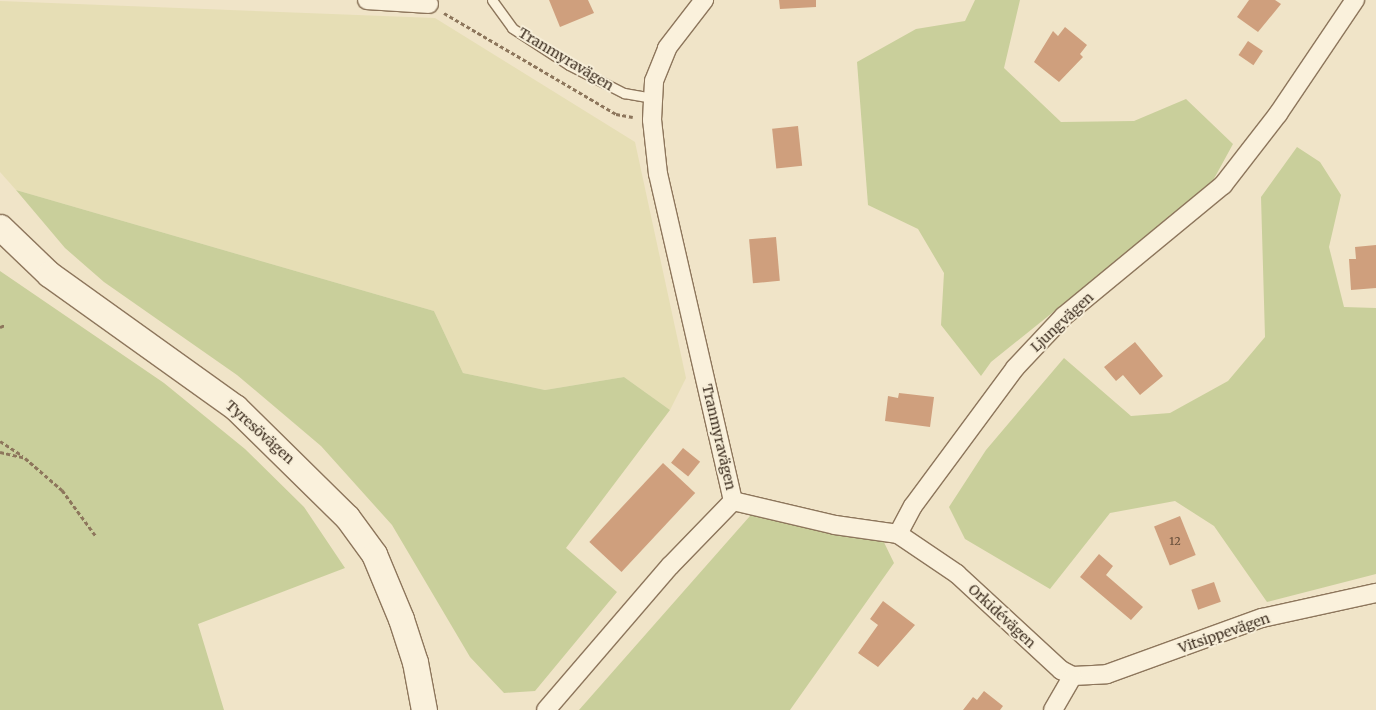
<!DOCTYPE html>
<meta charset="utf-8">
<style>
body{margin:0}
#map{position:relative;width:1376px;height:710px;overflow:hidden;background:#f0e4c8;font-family:Merriweather,serif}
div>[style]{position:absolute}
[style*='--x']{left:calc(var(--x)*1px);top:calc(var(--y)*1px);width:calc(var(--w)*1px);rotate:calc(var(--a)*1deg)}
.farmland>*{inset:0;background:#e6deb5}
.green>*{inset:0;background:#c9cf9b}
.building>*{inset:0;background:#cf9f7d;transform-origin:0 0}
.path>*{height:3px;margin-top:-1.5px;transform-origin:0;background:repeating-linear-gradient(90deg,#8d765c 0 4px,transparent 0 6.5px)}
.roads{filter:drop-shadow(1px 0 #8d765c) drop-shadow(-1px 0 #8d765c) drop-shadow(0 1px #8d765c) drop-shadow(0 -1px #8d765c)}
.lane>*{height:9px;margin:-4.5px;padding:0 4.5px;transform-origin:4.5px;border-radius:4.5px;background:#faf1dc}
.street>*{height:18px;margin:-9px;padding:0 9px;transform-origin:9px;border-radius:9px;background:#faf1dc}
.secondary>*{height:25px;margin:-12.5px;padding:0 12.5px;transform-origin:12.5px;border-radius:12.5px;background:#faf1dc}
span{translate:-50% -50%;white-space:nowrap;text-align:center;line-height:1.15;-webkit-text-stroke:4px #f7eed8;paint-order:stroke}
.number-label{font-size:11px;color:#624a37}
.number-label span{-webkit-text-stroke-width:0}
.street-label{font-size:14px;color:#3d2e20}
</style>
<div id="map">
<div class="farmland">
<div style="clip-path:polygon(0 1px,435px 18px,635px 142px,686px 378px,670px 410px,624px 377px,545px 390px,463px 373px,434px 311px,16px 190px,0 172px)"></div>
</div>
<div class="green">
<div style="clip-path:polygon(975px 0,1020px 0,1004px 68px,1061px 122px,1134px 121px,1186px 99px,1233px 144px,1210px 186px,991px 362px,981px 376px,941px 325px,944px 273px,918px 229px,868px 205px,857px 62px,916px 29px,965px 21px)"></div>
<div style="clip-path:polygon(1297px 147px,1320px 162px,1341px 195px,1329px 247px,1344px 307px,1376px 308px,1376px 574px,1267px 602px,1214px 526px,1175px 501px,1110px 513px,1050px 589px,965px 539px,949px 507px,986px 450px,1064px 358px,1131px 416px,1170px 413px,1228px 381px,1265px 337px,1261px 197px)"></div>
<div style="clip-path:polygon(16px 190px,434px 311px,463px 373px,545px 390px,624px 377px,670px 410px,566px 548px,617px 592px,535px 691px,504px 693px,470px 657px,392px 525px,321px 446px,237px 375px,104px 282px,65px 248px)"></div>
<div style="clip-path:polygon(0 271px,164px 383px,245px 449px,304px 507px,345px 568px,198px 624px,224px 710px,0 710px)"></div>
<div style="clip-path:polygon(757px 508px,837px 535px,879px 532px,894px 563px,790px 710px,579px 710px)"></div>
</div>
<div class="building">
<div style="clip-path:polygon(549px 0,588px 0,594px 13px,560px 27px)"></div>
<div style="clip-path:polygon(779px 0,816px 0,816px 7px,780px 9px)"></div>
<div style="clip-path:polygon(1249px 0,1275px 0,1281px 4px,1258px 32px,1237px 17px)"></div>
<div style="clip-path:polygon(1065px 27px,1087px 45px,1080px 54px,1083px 57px,1059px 82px,1034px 62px,1053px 31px,1058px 36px)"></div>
<div style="left:1248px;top:41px;width:18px;height:17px;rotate:34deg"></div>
<div style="left:798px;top:126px;width:40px;height:26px;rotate:84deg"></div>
<div style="left:776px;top:237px;width:44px;height:27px;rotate:85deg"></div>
<div style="clip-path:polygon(1376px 245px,1376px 288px,1351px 290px,1349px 259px,1356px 259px,1355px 247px)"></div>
<div style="clip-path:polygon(1135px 342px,1163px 376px,1140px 395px,1123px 375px,1116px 381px,1104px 367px)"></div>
<div style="clip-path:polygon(899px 393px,934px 397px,930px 427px,885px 421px,888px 396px,898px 398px)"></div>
<div style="left:683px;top:448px;width:22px;height:19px;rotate:39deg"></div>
<div style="left:663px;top:463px;width:44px;height:108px;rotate:43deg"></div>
<div style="left:1180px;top:516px;width:42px;height:28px;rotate:68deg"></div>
<div style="clip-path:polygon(1099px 554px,1113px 566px,1106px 575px,1143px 607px,1131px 620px,1080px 577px)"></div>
<div style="left:1214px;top:582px;width:21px;height:24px;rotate:71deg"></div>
<div style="clip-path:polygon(883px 601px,915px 625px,878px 667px,858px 653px,878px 625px,870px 619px)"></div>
<div style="clip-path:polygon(984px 691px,1003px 706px,1000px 710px,963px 710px,973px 697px,977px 700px)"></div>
</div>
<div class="path">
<div style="--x:444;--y:13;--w:199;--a:30.4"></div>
<div style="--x:616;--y:114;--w:17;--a:10"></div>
<div style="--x:0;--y:327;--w:5;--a:-22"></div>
<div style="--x:0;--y:441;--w:27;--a:33"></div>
<div style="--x:0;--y:452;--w:26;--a:13"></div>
<div style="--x:25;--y:458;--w:49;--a:40.9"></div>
<div style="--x:62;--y:490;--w:56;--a:53.7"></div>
</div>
<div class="roads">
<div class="lane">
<div style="--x:492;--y:0;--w:34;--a:54"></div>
<div style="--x:512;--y:28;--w:68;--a:33"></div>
<div style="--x:569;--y:65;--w:62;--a:27"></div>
<div style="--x:624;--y:93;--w:29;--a:10"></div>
</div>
<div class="street">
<div style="--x:367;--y:0;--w:62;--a:3.7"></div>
<div style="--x:733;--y:501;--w:105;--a:13.2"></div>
<div style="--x:835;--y:525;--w:64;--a:8.1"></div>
<div style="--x:898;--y:534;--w:32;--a:-62"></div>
<div style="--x:913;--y:506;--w:172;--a:-53.5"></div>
<div style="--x:1015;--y:368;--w:71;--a:-46.7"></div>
<div style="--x:1064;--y:316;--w:206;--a:-39.5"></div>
<div style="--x:1223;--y:185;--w:90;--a:-52.2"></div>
<div style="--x:1278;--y:114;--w:138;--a:-56"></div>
<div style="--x:898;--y:534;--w:71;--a:34.1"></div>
<div style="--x:957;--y:574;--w:142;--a:42.7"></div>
<div style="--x:1061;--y:670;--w:13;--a:27"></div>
<div style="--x:1073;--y:676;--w:34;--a:-3"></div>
<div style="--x:1107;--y:674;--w:165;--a:-19.9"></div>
<div style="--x:1262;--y:618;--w:117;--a:-12.4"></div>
<div style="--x:546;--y:710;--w:190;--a:-49.3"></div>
<div style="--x:670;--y:566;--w:91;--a:-45.9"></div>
<div style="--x:733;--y:501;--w:335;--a:-102.9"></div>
<div style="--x:658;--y:174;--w:54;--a:-96.3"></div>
<div style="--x:652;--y:120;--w:39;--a:-87"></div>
<div style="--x:654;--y:81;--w:35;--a:-68"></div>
<div style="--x:667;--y:48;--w:61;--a:-52.4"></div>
<div style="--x:1053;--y:710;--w:39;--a:-60"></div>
</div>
<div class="secondary">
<div style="--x:0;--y:227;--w:68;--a:43.8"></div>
<div style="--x:49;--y:274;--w:229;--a:35.6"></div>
<div style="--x:235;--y:407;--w:157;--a:44.5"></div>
<div style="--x:347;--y:517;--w:46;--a:53.9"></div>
<div style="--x:374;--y:554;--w:70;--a:67.4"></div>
<div style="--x:401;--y:619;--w:45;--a:72"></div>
<div style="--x:415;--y:662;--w:49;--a:79.4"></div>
</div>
</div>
<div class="number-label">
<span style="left:1175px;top:541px">12</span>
</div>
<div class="street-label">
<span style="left:566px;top:59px;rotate:31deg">Tranmyravägen</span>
<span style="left:1062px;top:322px;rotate:-43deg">Ljungvägen</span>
<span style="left:260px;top:432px;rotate:42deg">Tyresövägen</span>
<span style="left:719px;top:437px;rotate:77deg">Tranmyravägen</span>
<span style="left:1002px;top:616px;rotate:43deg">Orkidévägen</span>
<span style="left:1224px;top:633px;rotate:-19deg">Vitsippevägen</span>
</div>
</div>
